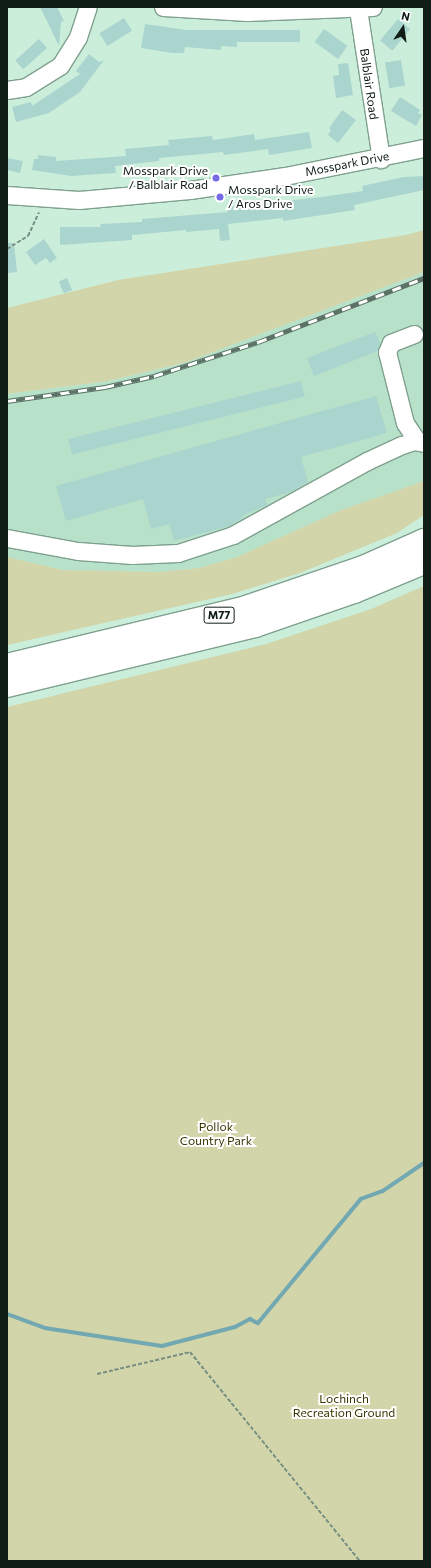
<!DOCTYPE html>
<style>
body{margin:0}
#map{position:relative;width:431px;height:1568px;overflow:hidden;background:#cbeedb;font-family:Commissioner,sans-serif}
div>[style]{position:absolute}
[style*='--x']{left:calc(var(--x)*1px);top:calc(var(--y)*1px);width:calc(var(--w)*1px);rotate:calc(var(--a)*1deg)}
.built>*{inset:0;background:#b8e1ca}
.green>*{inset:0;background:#d2d5a9}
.stream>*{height:3.5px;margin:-1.75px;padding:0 1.75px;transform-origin:1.75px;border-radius:1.75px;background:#71a8b2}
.building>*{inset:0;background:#aad4ce;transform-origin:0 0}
.path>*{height:2px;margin-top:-1px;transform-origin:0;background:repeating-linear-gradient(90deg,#789083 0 4px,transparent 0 6px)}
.roads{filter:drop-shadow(1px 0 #7fa08e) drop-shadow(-1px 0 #7fa08e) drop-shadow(0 1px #7fa08e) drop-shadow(0 -1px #7fa08e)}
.minor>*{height:17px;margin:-8.5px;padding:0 8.5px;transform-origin:8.5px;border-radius:8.5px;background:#fff}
.highway>*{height:22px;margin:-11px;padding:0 11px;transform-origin:11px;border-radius:11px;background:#fff}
.rail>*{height:4.5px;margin-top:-2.25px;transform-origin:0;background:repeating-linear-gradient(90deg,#fff 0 9px,#5d7267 0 18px);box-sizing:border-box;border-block:1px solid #5d7267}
.dots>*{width:11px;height:11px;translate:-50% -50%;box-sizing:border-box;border:2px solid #fff;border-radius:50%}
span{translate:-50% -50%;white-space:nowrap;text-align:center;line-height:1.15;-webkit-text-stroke:4px #fff;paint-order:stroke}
.shield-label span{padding:1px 3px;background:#fff;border:1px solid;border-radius:3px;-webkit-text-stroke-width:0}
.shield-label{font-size:11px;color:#101c16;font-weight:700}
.street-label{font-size:12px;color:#101c16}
.poi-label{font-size:12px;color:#101c16}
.right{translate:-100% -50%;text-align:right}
.left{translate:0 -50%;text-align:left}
.park-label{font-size:12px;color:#343600}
.frame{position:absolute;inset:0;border:8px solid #101c16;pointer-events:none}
.north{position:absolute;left:383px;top:8px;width:40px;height:40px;-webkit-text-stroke:3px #fff;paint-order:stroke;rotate:13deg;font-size:11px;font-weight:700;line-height:16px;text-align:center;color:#101c16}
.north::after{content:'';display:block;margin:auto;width:14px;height:18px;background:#101c16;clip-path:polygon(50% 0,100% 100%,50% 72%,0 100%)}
</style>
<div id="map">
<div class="built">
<div style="clip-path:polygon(424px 272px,424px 481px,339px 511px,237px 557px,199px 568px,160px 572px,63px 570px,7px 557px,7px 394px,108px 381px,187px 362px)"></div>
</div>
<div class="green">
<div style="clip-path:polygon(424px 230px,424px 272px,187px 362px,108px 381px,7px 394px,7px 308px,118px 280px,406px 235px)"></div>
<div style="clip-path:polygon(424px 481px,424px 515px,397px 533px,300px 573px,232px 594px,7px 645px,7px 557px,63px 570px,160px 572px,199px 568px,237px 557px,339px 511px)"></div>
<div style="clip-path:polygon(424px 586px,424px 1561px,7px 1561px,7px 707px,266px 644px,371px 609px)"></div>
</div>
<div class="stream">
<div style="--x:7;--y:1314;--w:40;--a:20.2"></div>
<div style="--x:45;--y:1328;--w:118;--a:8.7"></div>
<div style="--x:162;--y:1346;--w:75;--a:-14.6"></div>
<div style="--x:235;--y:1327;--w:17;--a:-28"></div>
<div style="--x:250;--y:1319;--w:9;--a:27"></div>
<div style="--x:258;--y:1323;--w:161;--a:-50.3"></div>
<div style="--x:361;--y:1199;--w:23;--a:-20"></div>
<div style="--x:383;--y:1191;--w:50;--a:-34.3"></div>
</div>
<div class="building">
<div style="clip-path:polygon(40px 7px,57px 7px,64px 21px,61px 22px,59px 46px)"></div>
<div style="left:124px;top:18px;width:15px;height:29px;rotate:58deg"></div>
<div style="left:398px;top:19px;width:16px;height:28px;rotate:40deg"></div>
<div style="clip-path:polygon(145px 24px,186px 30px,300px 30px,300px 42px,237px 42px,237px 47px,221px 46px,221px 50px,185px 47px,184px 53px,172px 53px,141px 48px)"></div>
<div style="left:324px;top:29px;width:29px;height:16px;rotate:36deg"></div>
<div style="left:39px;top:39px;width:12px;height:32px;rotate:48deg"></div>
<div style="clip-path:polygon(89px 54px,99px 62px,104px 60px,80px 92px,49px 113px,16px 122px,12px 107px,31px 102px,32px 106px,80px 74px,76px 71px)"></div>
<div style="left:401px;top:60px;width:26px;height:16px;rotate:81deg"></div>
<div style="clip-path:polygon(348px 63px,353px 95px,336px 98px,333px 76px,339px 75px,338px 64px)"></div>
<div style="clip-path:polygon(400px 97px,420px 110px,418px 113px,422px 115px,416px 126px,391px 111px)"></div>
<div style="clip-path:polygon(342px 110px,356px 120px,338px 143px,328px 135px,331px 130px,329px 128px)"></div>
<div style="clip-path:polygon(309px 132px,312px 148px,269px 155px,268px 149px,224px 155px,223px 152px,159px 158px,159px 161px,115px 166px,116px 173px,71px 176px,32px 170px,34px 159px,38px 159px,38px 155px,56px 157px,56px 161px,126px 156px,125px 149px,169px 145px,168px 140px,212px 136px,213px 140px,254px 134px,255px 140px)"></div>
<div style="clip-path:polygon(7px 158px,23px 161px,20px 173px,7px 170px)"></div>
<div style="clip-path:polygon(424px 176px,424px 190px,354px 205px,355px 210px,283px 221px,283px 218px,228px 224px,230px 240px,220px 241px,219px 229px,186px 232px,186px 230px,132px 235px,132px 240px,60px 245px,60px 227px,101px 227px,100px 224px,142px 222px,142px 219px,228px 212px,227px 207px,322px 197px,363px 191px,362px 186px,404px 177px)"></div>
<div style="clip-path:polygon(44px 239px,57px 258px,50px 263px,46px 258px,35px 265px,26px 252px)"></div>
<div style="clip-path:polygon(7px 243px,14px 243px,17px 272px,7px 273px)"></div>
<div style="left:67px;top:278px;width:13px;height:9px;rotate:67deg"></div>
<div style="clip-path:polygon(375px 332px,380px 343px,378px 351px,314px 376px,307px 358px)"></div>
<div style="left:301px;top:381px;width:16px;height:240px;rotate:76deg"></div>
<div style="clip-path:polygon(376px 396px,387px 433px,301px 457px,308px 482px,291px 492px,265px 499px,267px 505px,242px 516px,243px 518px,229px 526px,174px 541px,169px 524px,151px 529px,143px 499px,66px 521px,56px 486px)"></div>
</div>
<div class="path">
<div style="--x:7;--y:249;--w:25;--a:-32"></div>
<div style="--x:28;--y:236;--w:26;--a:-65"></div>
<div style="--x:97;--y:1374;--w:96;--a:-13.3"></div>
<div style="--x:190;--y:1352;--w:269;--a:50.9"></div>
</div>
<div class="roads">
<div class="minor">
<div style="--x:163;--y:7;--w:84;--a:3.4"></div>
<div style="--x:247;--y:12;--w:126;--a:-2.3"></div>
<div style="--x:358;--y:9;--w:152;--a:81.3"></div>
<div style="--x:7;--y:90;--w:19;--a:-9"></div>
<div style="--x:26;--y:87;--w:40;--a:-32"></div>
<div style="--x:60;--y:66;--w:34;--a:-58"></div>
<div style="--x:78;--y:37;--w:32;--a:-72"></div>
<div style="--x:7;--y:195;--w:72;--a:4"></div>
<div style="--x:79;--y:200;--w:111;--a:-5.1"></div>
<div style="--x:190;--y:190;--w:96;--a:-8.4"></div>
<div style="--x:285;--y:176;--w:142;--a:-11.4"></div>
<div style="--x:414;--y:334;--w:25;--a:159"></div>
<div style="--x:391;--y:343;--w:10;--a:114"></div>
<div style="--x:387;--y:352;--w:73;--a:75.8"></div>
<div style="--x:405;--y:423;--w:22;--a:56"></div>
<div style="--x:7;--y:538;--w:72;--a:10.4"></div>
<div style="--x:78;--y:551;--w:54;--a:4.2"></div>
<div style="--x:132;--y:555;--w:46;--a:-2.5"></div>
<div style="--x:178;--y:553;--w:58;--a:-18.1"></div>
<div style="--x:233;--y:535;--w:153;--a:-28.9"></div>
<div style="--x:367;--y:461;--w:38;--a:-25"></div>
<div style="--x:402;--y:445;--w:13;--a:-18"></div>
<div style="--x:414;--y:441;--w:10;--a:11"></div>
</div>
<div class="highway">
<div style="--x:7;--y:665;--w:246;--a:-13.6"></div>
<div style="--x:246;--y:607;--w:124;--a:-18.9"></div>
<div style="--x:363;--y:567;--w:67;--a:-23.9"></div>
<div style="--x:7;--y:686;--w:255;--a:-13.6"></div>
<div style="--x:255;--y:626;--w:105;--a:-19"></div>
<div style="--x:354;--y:592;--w:76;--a:-22.5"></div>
</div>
</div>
<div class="rail">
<div style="--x:7;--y:401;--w:99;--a:-8.1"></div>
<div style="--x:105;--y:387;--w:50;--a:-12.7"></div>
<div style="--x:154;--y:376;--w:109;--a:-18.1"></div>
<div style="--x:258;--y:342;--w:178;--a:-21.1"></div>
</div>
<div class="dots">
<div style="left:216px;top:178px;background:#776ae5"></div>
<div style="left:220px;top:197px;background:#776ae5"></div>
</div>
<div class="shield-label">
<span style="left:219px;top:615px">M77</span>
</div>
<div class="street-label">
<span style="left:369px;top:84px;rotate:82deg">Balblair Road</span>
<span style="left:347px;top:164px;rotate:-11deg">Mosspark Drive</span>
</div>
<div class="poi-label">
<span class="right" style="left:208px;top:178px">Mosspark Drive<br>/ Balblair Road</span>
<span class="left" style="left:228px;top:197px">Mosspark Drive<br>/ Aros Drive</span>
</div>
<div class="park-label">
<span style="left:216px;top:1134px">Pollok<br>Country Park</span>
<span style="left:344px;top:1406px">Lochinch<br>Recreation Ground</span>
</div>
<div class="frame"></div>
<div class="north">N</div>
</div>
